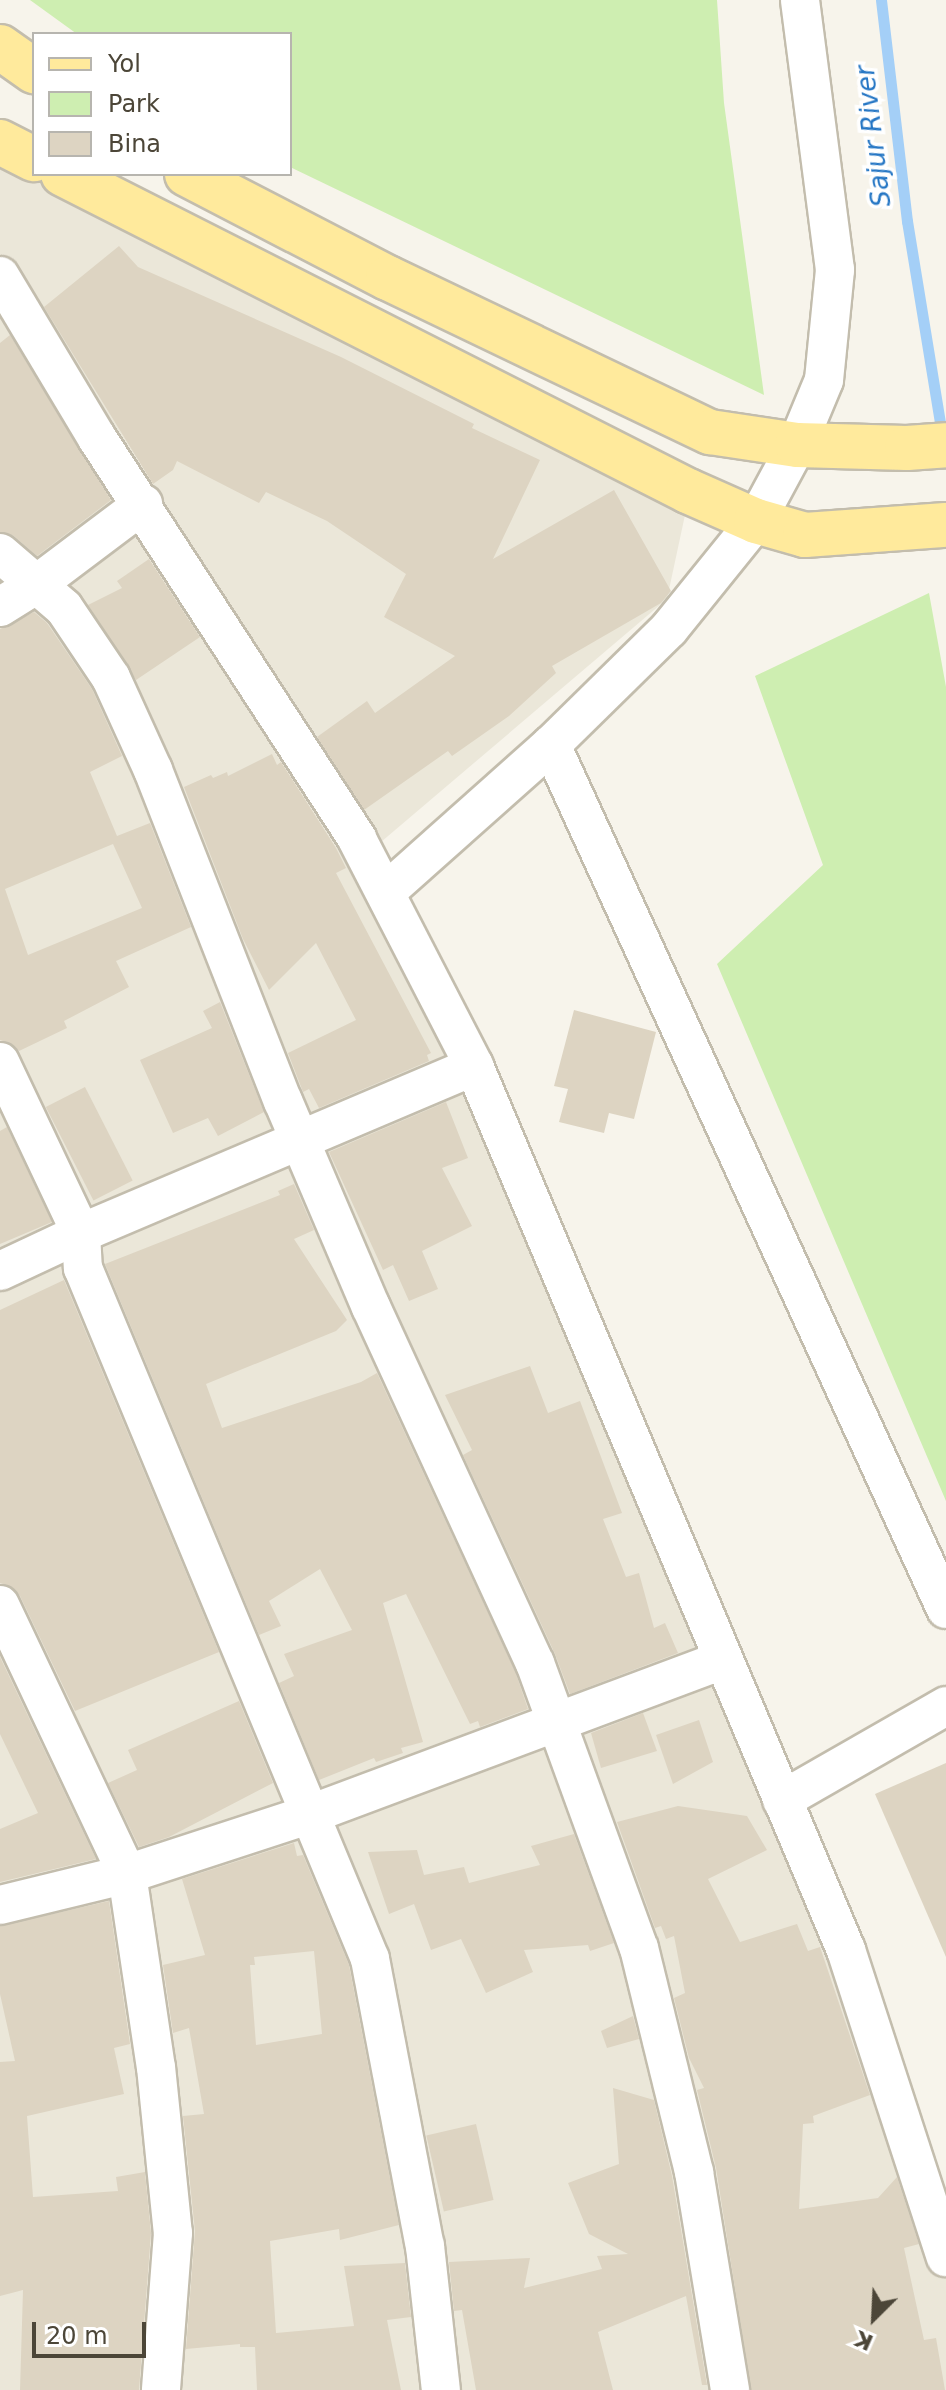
<!DOCTYPE html>
<style>
body{margin:0}
#map{position:relative;width:946px;height:2390px;overflow:hidden;background:#f7f4eb;font-family:"DejaVu Sans",sans-serif}
div>[style]{position:absolute}
[style*='--x']{left:calc(var(--x)*1px);top:calc(var(--y)*1px);width:calc(var(--w)*1px);rotate:calc(var(--a)*1deg)}
.residential>*{inset:0;background:#ebe7d9}
.green>*{inset:0;background:#ceeeb1}
.stream>*{height:11px;margin:-5.5px;padding:0 5.5px;transform-origin:5.5px;border-radius:5.5px;background:#a4cff7}
.building>*{inset:0;background:#ddd4c2;transform-origin:0 0}
.roads{filter:drop-shadow(2px 0 #c3bdad) drop-shadow(-2px 0 #c3bdad) drop-shadow(0 2px #c3bdad) drop-shadow(0 -2px #c3bdad)}
.minor>*{height:38px;margin:-19px;padding:0 19px;transform-origin:19px;border-radius:19px;background:#fff}
.major>*{height:44px;margin:-22px;padding:0 22px;transform-origin:22px;border-radius:22px;background:#ffea9c}
span{translate:-50% -50%;white-space:nowrap;text-align:center;line-height:1.15;-webkit-text-stroke:7px #fff;paint-order:stroke}
.water-label{font-size:26px;color:#2576c4;font-style:italic}
.legend{position:absolute;left:32px;top:32px;width:260px;height:144px;box-sizing:border-box;background:#fff;border:2px solid #b7b5af;margin:0;padding:10px 14px;list-style:none;font-size:24px;color:#4c4638}
.legend li{display:flex;align-items:center;gap:16px;height:40px}
.legend b{width:40px;border:2px solid #b7b5af}
.north{position:absolute;left:834px;top:2278px;width:80px;height:80px;-webkit-text-stroke:6px #fff;paint-order:stroke;rotate:204deg;font-size:22px;font-weight:700;line-height:32px;text-align:center;color:#4c4638}
.north::after{content:'';display:block;margin:auto;width:28px;height:36px;background:#4c4638;clip-path:polygon(50% 0,100% 100%,50% 72%,0 100%)}
.scale{position:absolute;left:32px;top:2322px;width:114px;height:36px;box-sizing:border-box;border:4px solid #4c4638;border-top:0;padding-left:10px;font-size:24px;line-height:28px;white-space:nowrap;color:#4c4638;-webkit-text-stroke:6px #fff;paint-order:stroke}
</style>
<div id="map">
<div class="residential">
<div style="clip-path:polygon(0 148px,688px 501px,667px 599px,361px 859px,770px 1752px,946px 2279px,946px 2390px,0 2390px)"></div>
</div>
<div class="green">
<div style="clip-path:polygon(30px 0,717px 0,724px 103px,764px 395px,290px 167px,290px 34px,77px 34px)"></div>
<div style="clip-path:polygon(929px 593px,946px 687px,946px 1501px,717px 964px,823px 865px,755px 676px)"></div>
</div>
<div class="stream">
<div style="--x:881;--y:0;--w:223;--a:83.3"></div>
<div style="--x:907;--y:221;--w:217;--a:80.7"></div>
</div>
<div class="building">
<div style="clip-path:polygon(119px 246px,138px 267px,341px 357px,474px 424px,472px 428px,540px 460px,493px 559px,614px 490px,671px 591px,661px 603px,552px 666px,556px 673px,509px 716px,452px 756px,448px 751px,364px 810px,317px 737px,367px 701px,375px 713px,455px 656px,384px 617px,406px 574px,327px 521px,266px 492px,259px 503px,177px 461px,173px 470px,153px 484px,44px 307px)"></div>
<div style="clip-path:polygon(10px 335px,111px 500px,37px 556px,14px 536px,0 532px,0 343px)"></div>
<div style="clip-path:polygon(149px 559px,200px 637px,136px 680px,88px 605px,122px 588px,117px 581px)"></div>
<div style="clip-path:polygon(evenodd,34px 612px,47px 623px,92px 689px,122px 756px,90px 772px,117px 836px,150px 823px,191px 927px,116px 961px,129px 987px,64px 1021px,67px 1028px,19px 1051px,12px 1044px,0 1040px,0 629px,34px 612px,113px 844px,142px 908px,28px 955px,5px 889px,113px 844px)"></div>
<div style="clip-path:polygon(272px 754px,277px 765px,281px 762px,336px 848px,346px 868px,336px 873px,431px 1053px,427px 1055px,429px 1061px,319px 1108px,309px 1089px,303px 1092px,288px 1053px,356px 1020px,316px 943px,269px 990px,243px 939px,184px 787px,211px 775px,213px 778px,227px 772px,228px 776px)"></div>
<div style="clip-path:polygon(220px 1002px,264px 1112px,218px 1136px,208px 1118px,173px 1133px,140px 1060px,212px 1028px,203px 1011px)"></div>
<div style="clip-path:polygon(574px 1010px,656px 1032px,634px 1119px,609px 1113px,604px 1133px,559px 1122px,568px 1089px,554px 1086px)"></div>
<div style="left:85px;top:1087px;width:105px;height:44px;rotate:63deg"></div>
<div style="clip-path:polygon(446px 1102px,468px 1158px,442px 1168px,472px 1226px,422px 1251px,438px 1289px,409px 1301px,393px 1265px,383px 1270px,329px 1152px)"></div>
<div style="clip-path:polygon(7px 1127px,52px 1222px,0 1244px,0 1131px)"></div>
<div style="clip-path:polygon(294px 1184px,314px 1230px,294px 1239px,347px 1320px,336px 1331px,206px 1384px,222px 1428px,361px 1382px,377px 1373px,515px 1671px,528px 1709px,480px 1727px,478px 1721px,470px 1724px,406px 1594px,383px 1603px,423px 1742px,401px 1748px,403px 1753px,376px 1762px,374px 1758px,319px 1780px,279px 1683px,294px 1676px,284px 1654px,352px 1630px,320px 1569px,269px 1601px,281px 1626px,259px 1635px,105px 1264px,280px 1195px,278px 1191px)"></div>
<div style="clip-path:polygon(64px 1280px,219px 1652px,75px 1711px,20px 1596px,12px 1587px,0 1583px,0 1310px)"></div>
<div style="clip-path:polygon(530px 1366px,548px 1413px,580px 1401px,622px 1513px,603px 1519px,626px 1577px,639px 1573px,654px 1628px,665px 1623px,678px 1653px,570px 1694px,555px 1654px,463px 1455px,472px 1450px,445px 1395px)"></div>
<div style="clip-path:polygon(0 1657px,96px 1859px,0 1882px,0 1829px,38px 1813px,0 1734px)"></div>
<div style="clip-path:polygon(239px 1701px,273px 1783px,169px 1837px,139px 1847px,108px 1783px,137px 1770px,128px 1750px)"></div>
<div style="clip-path:polygon(643px 1713px,657px 1751px,601px 1768px,591px 1733px)"></div>
<div style="clip-path:polygon(699px 1720px,713px 1762px,673px 1784px,656px 1735px)"></div>
<div style="clip-path:polygon(946px 1763px,946px 1957px,875px 1794px)"></div>
<div style="clip-path:polygon(678px 1806px,747px 1816px,767px 1850px,708px 1879px,740px 1942px,797px 1924px,808px 1951px,820px 1947px,870px 2095px,813px 2116px,814px 2123px,803px 2124px,799px 2209px,878px 2198px,897px 2177px,919px 2244px,904px 2248px,924px 2340px,936px 2338px,945px 2390px,751px 2390px,716px 2168px,697px 2090px,704px 2088px,689px 2058px,674px 1998px,685px 1993px,674px 1936px,666px 1939px,661px 1926px,655px 1928px,617px 1822px)"></div>
<div style="clip-path:polygon(574px 1834px,614px 1943px,590px 1951px,588px 1945px,524px 1950px,533px 1972px,486px 1993px,461px 1939px,431px 1950px,414px 1904px,389px 1914px,368px 1852px,417px 1850px,424px 1875px,464px 1867px,469px 1883px,540px 1865px,531px 1846px)"></div>
<div style="clip-path:polygon(evenodd,294px 1843px,297px 1856px,303px 1855px,349px 1965px,399px 2225px,340px 2240px,339px 2229px,270px 2241px,276px 2333px,354px 2326px,344px 2266px,405px 2263px,411px 2317px,387px 2320px,401px 2390px,257px 2390px,255px 2347px,240px 2347px,240px 2344px,186px 2349px,195px 2231px,183px 2116px,204px 2114px,189px 2028px,173px 2033px,163px 1965px,205px 1955px,182px 1879px,294px 1843px,314px 1951px,322px 2034px,256px 2045px,250px 1965px,255px 1965px,254px 1957px,314px 1951px)"></div>
<div style="clip-path:polygon(109px 1901px,130px 2044px,114px 2048px,124px 2094px,27px 2116px,33px 2197px,118px 2191px,116px 2177px,145px 2172px,151px 2233px,139px 2390px,20px 2390px,23px 2290px,0 2296px,0 2062px,15px 2061px,0 1994px,0 1926px)"></div>
<div style="clip-path:polygon(633px 2016px,639px 2039px,607px 2048px,601px 2031px)"></div>
<div style="clip-path:polygon(613px 2088px,654px 2100px,672px 2176px,707px 2385px,702px 2385px,686px 2296px,598px 2332px,613px 2390px,476px 2390px,462px 2310px,454px 2311px,449px 2262px,530px 2258px,524px 2288px,602px 2269px,597px 2256px,628px 2254px,589px 2234px,568px 2183px,619px 2164px)"></div>
<div style="left:476px;top:2124px;width:78px;height:51px;rotate:77deg"></div>
</div>
<div class="roads">
<div class="minor">
<div style="--x:0;--y:276;--w:189;--a:59.1"></div>
<div style="--x:97;--y:438;--w:478;--a:57"></div>
<div style="--x:357;--y:839;--w:255;--a:62.7"></div>
<div style="--x:474;--y:1066;--w:959;--a:67.18"></div>
<div style="--x:846;--y:1950;--w:323;--a:72"></div>
<div style="--x:0;--y:553;--w:84;--a:40.7"></div>
<div style="--x:64;--y:608;--w:84;--a:56.1"></div>
<div style="--x:111;--y:678;--w:101;--a:65.5"></div>
<div style="--x:153;--y:770;--w:356;--a:68.6"></div>
<div style="--x:283;--y:1101;--w:224;--a:66.9"></div>
<div style="--x:371;--y:1307;--w:392;--a:65.3"></div>
<div style="--x:535;--y:1663;--w:303;--a:70"></div>
<div style="--x:639;--y:1948;--w:231;--a:76.2"></div>
<div style="--x:694;--y:2172;--w:221;--a:80.6"></div>
<div style="--x:0;--y:607;--w:44;--a:-31.9"></div>
<div style="--x:37;--y:584;--w:133;--a:-37"></div>
<div style="--x:551;--y:745;--w:950;--a:65.43"></div>
<div style="--x:387;--y:891;--w:220;--a:-41.7"></div>
<div style="--x:551;--y:745;--w:165;--a:-44.5"></div>
<div style="--x:669;--y:629;--w:139;--a:-51.1"></div>
<div style="--x:756;--y:521;--w:86;--a:-61.7"></div>
<div style="--x:797;--y:445;--w:70;--a:-67.4"></div>
<div style="--x:824;--y:380;--w:111;--a:-84.3"></div>
<div style="--x:835;--y:270;--w:272;--a:-97.4"></div>
<div style="--x:0;--y:1062;--w:189;--a:64.7"></div>
<div style="--x:81;--y:1233;--w:35;--a:87"></div>
<div style="--x:83;--y:1268;--w:748;--a:67.44"></div>
<div style="--x:370;--y:1959;--w:292;--a:79.2"></div>
<div style="--x:425;--y:2246;--w:145;--a:83.7"></div>
<div style="--x:0;--y:1271;--w:89;--a:-25.1"></div>
<div style="--x:81;--y:1233;--w:427;--a:-23"></div>
<div style="--x:0;--y:1605;--w:297;--a:64.7"></div>
<div style="--x:127;--y:1874;--w:195;--a:81.5"></div>
<div style="--x:156;--y:2067;--w:167;--a:84.2"></div>
<div style="--x:173;--y:2233;--w:157;--a:94.4"></div>
<div style="--x:782;--y:1800;--w:189;--a:-29.8"></div>
<div style="--x:0;--y:1905;--w:131;--a:-13.7"></div>
<div style="--x:127;--y:1874;--w:190;--a:-18.1"></div>
<div style="--x:308;--y:1815;--w:443;--a:-20.5"></div>
</div>
<div class="major">
<div style="--x:0;--y:47;--w:42;--a:35.2"></div>
<div style="--x:0;--y:142;--w:38;--a:27"></div>
<div style="--x:63;--y:174;--w:701;--a:26.89"></div>
<div style="--x:688;--y:491;--w:74;--a:23.8"></div>
<div style="--x:756;--y:521;--w:51;--a:15.9"></div>
<div style="--x:805;--y:535;--w:141;--a:-4.1"></div>
<div style="--x:187;--y:174;--w:226;--a:27.4"></div>
<div style="--x:388;--y:278;--w:357;--a:25.6"></div>
<div style="--x:710;--y:432;--w:88;--a:8.5"></div>
<div style="--x:797;--y:445;--w:110;--a:1.6"></div>
<div style="--x:907;--y:448;--w:39;--a:-4"></div>
</div>
</div>
<div class="water-label">
<span style="left:874px;top:136px;rotate:-97deg">Sajur River</span>
</div>
<ul class="legend">
<li><b style="height:10px;background:#ffea9c"></b>Yol</li>
<li><b style="height:22px;background:#ceeeb1"></b>Park</li>
<li><b style="height:22px;background:#ddd4c2"></b>Bina</li>
</ul>
<div class="north">K</div>
<div class="scale">20 m</div>
</div>
